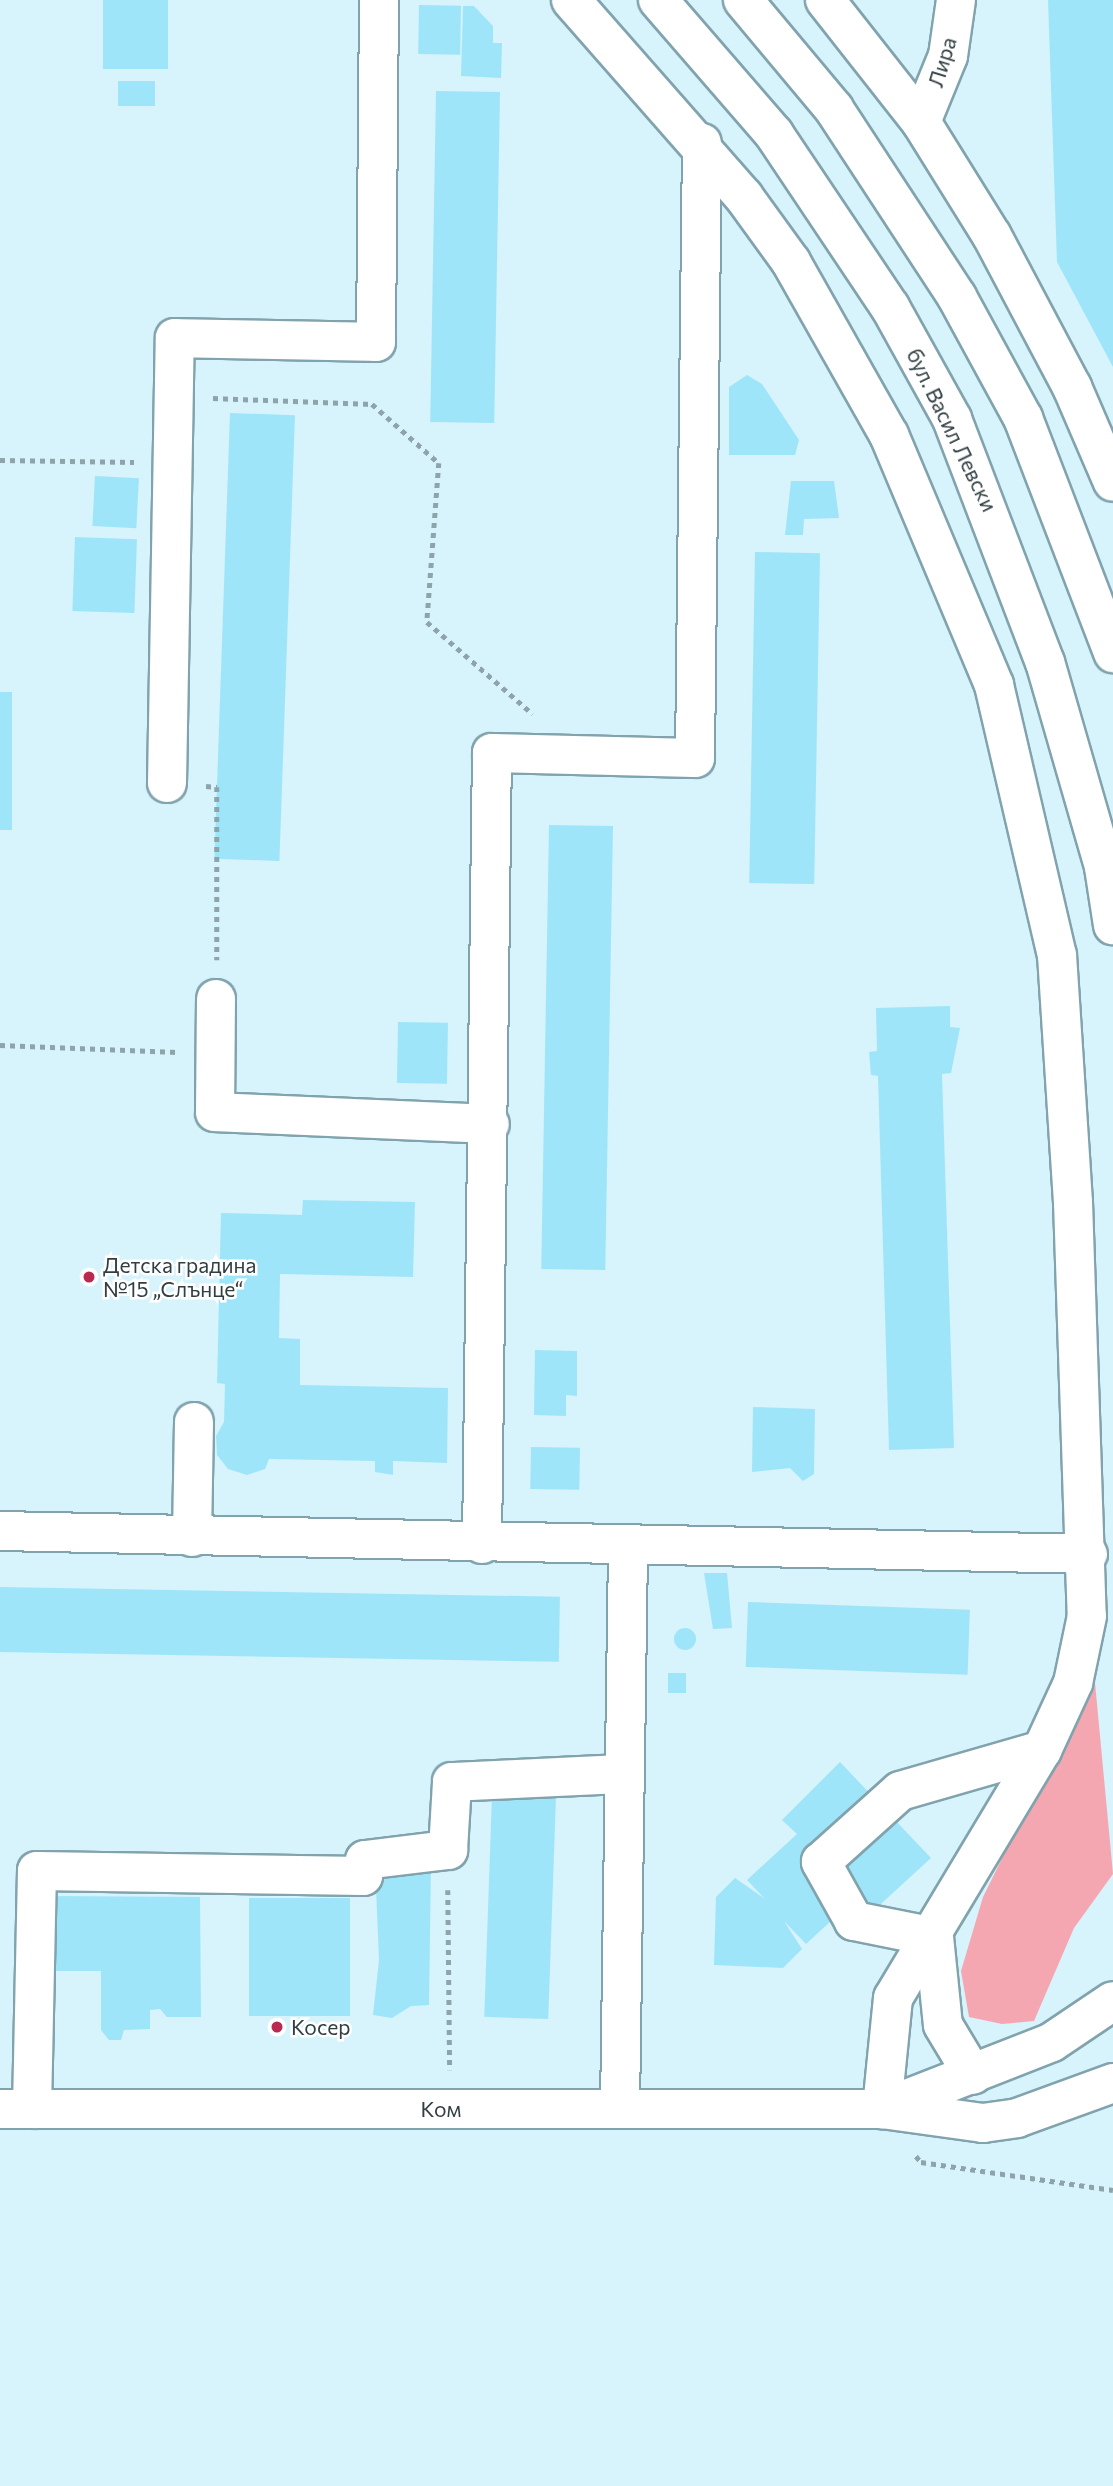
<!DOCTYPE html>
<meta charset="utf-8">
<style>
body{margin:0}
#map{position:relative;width:1113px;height:2486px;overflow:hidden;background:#d7f3fc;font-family:Commissioner,sans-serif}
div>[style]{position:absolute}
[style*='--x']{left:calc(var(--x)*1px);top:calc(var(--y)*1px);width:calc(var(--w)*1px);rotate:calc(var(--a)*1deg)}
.green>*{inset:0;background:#f5a7b1}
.building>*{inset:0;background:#9fe5f9;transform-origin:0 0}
.round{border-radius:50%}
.path>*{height:4.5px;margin-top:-2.25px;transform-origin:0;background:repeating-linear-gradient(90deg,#8ea4aa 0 5px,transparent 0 10px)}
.roads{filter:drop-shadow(2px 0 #81a3ad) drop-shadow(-2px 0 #81a3ad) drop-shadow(0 2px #81a3ad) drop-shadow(0 -2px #81a3ad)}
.minor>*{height:38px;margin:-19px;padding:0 19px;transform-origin:19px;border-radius:19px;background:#fff}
.major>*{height:38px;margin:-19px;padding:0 19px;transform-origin:19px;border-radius:19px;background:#fff}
.dots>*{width:19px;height:19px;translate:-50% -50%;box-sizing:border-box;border:4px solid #fff;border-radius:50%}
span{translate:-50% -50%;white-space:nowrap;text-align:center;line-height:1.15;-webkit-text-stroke:5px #fff;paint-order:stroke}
.street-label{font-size:21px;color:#313f43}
.poi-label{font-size:21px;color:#313f43}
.left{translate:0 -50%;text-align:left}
</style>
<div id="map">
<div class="green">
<div style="clip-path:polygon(1094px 1672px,1113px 1874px,1074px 1928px,1034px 2021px,1002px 2024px,969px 2017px,961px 1971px,983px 1897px)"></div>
</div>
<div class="building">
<div style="left:103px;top:0;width:65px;height:69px"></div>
<div style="clip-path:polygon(1048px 0,1113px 0,1113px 367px,1057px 262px)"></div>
<div style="left:419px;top:5px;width:42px;height:49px;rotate:1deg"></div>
<div style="clip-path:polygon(463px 6px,474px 6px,493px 26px,493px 43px,502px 43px,501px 78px,461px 76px)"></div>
<div style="left:118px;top:81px;width:37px;height:25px"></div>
<div style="left:436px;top:91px;width:64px;height:331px;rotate:1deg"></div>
<div style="clip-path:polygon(747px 375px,762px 384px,799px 440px,795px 455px,729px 455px,729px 387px)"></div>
<div style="left:230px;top:413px;width:65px;height:446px;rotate:2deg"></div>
<div style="left:95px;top:476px;width:44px;height:50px;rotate:3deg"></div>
<div style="clip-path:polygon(791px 481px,834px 481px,839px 518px,804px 519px,803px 535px,785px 535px)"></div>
<div style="left:75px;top:537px;width:62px;height:74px;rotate:2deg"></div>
<div style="left:755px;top:552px;width:65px;height:331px;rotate:1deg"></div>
<div style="left:0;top:692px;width:12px;height:138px"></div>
<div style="left:549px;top:825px;width:64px;height:444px;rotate:1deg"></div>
<div style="clip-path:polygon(950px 1006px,950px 1027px,960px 1028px,951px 1073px,942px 1074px,954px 1448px,889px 1450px,878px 1076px,871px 1075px,869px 1052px,877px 1051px,876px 1008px)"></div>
<div style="left:398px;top:1022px;width:50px;height:61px;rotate:1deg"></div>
<div style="clip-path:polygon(303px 1200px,415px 1202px,413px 1277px,280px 1274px,279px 1338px,300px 1339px,300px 1385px,448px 1388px,447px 1463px,393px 1461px,393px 1475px,375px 1472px,375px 1461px,269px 1459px,265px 1469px,247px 1475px,228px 1469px,217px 1455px,216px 1436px,224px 1422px,225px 1384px,217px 1383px,221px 1213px,302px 1215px)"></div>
<div style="clip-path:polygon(535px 1350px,577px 1351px,577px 1396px,566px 1395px,566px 1416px,534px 1415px)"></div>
<div style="clip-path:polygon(753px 1407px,815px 1409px,814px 1474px,803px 1481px,790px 1468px,752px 1472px)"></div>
<div style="left:531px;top:1447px;width:49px;height:42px;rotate:1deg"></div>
<div style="clip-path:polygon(704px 1573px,727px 1573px,732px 1628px,713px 1629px)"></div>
<div style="left:0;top:1587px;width:560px;height:65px;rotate:1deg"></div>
<div style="left:748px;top:1602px;width:222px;height:65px;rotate:2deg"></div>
<div class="round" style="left:674px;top:1628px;width:22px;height:22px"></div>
<div style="left:686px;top:1673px;width:20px;height:18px;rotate:90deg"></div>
<div style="clip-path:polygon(840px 1762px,931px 1858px,871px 1913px,856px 1898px,806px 1944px,784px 1921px,802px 1949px,783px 1968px,714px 1965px,716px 1897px,735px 1878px,765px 1899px,747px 1880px,797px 1834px,782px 1820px)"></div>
<div style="left:492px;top:1795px;width:64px;height:222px;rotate:2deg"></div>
<div style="clip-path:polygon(375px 1864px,431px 1864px,429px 2005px,411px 2006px,392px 2018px,373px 2015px,379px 1960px)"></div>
<div style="clip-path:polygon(52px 1896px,200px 1897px,201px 2017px,167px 2017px,160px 2009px,150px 2010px,150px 2029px,124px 2030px,121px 2040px,109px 2040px,101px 2030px,101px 1971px,51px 1971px)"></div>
<div style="left:249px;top:1898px;width:101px;height:118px"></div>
</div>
<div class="path">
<div style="--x:213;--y:398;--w:159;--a:2.2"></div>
<div style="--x:372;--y:404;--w:89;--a:41.4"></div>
<div style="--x:439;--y:463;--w:159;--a:94.3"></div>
<div style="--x:427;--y:622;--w:140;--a:41"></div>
<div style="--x:0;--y:460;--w:134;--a:0.9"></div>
<div style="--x:206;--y:786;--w:11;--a:5"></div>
<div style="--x:217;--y:787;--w:173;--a:90"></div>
<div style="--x:0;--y:1045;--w:177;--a:2.3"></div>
<div style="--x:448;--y:1890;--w:180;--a:89.4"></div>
<div style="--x:916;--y:2156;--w:8;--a:50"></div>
<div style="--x:921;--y:2162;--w:194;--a:8.3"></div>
</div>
<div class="roads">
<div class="minor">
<div style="--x:571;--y:0;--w:262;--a:48.7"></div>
<div style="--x:744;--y:197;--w:80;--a:54.1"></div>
<div style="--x:791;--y:262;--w:199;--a:60.5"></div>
<div style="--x:889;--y:435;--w:271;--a:67.2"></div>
<div style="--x:994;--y:685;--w:277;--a:76.9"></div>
<div style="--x:1057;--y:955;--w:248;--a:86.3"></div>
<div style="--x:1073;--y:1202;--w:414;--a:88.1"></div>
<div style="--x:1087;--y:1616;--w:68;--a:101.8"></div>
<div style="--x:1073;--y:1683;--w:74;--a:114.8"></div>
<div style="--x:1042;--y:1750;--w:289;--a:121"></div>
<div style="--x:893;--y:1998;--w:112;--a:95.7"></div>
<div style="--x:825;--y:0;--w:155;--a:51.8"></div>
<div style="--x:921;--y:122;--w:134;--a:58.1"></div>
<div style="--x:992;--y:236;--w:171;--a:62.1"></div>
<div style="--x:1072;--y:387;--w:103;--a:66.7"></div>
<div style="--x:921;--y:122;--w:71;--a:-67.8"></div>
<div style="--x:948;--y:56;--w:57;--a:-81.9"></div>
<div style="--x:167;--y:783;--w:445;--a:-89"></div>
<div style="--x:175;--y:338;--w:201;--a:1.1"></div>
<div style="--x:376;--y:342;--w:342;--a:-89.5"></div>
<div style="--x:216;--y:999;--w:113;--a:90.5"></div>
<div style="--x:215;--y:1112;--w:275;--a:2.5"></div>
<div style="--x:0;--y:1531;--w:1088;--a:1.21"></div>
<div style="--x:192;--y:1537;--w:115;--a:-89"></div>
<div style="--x:482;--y:1544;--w:791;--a:-89.28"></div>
<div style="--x:492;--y:753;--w:203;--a:1.4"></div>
<div style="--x:695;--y:758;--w:615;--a:-89.35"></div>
<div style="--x:934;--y:1937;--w:82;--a:-168.7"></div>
<div style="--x:854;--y:1921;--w:68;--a:-119.2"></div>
<div style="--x:821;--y:1862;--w:106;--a:-41.9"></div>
<div style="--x:900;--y:1791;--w:148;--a:-16.1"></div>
<div style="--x:934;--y:1937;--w:88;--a:84.2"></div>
<div style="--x:943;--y:2025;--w:58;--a:59"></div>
<div style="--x:620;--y:2108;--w:561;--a:-89.18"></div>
<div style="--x:884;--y:2108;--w:180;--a:-21.4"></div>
<div style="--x:1052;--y:2042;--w:73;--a:-33.9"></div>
<div style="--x:0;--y:2109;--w:882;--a:0"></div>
<div style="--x:882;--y:2109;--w:102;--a:7.9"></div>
<div style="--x:983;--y:2123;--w:34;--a:-8"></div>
<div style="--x:1017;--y:2118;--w:102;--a:-20"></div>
<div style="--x:32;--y:2109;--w:238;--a:-88.8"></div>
<div style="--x:37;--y:1871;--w:326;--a:0.9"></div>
<div style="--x:363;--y:1876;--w:16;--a:-83"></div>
<div style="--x:365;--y:1860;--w:84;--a:-6.9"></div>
<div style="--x:448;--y:1850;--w:68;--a:-86.6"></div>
<div style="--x:452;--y:1782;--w:172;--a:-2.7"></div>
</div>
<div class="major">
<div style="--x:658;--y:0;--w:177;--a:49.1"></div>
<div style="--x:774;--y:134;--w:208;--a:56.2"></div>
<div style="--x:890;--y:307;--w:128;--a:61"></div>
<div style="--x:952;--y:419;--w:260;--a:69.1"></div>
<div style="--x:1045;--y:662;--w:213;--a:73.9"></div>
<div style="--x:1104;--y:867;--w:59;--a:81.2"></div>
<div style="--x:743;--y:0;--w:142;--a:50.1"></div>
<div style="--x:834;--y:109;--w:225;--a:56.8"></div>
<div style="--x:957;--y:297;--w:138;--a:61.4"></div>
<div style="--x:1023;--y:418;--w:252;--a:69"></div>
</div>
</div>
<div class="dots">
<div style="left:89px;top:1277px;background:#ba2950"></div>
<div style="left:277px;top:2027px;background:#ba2950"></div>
</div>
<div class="street-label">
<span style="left:942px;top:62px;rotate:-73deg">Лира</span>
<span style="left:952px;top:430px;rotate:64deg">бул. Васил Левски</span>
<span style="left:441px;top:2109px">Ком</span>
</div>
<div class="poi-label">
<span class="left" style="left:103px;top:1277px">Детска градина<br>№15 „Слънце“</span>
<span class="left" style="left:291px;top:2027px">Косер</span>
</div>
</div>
